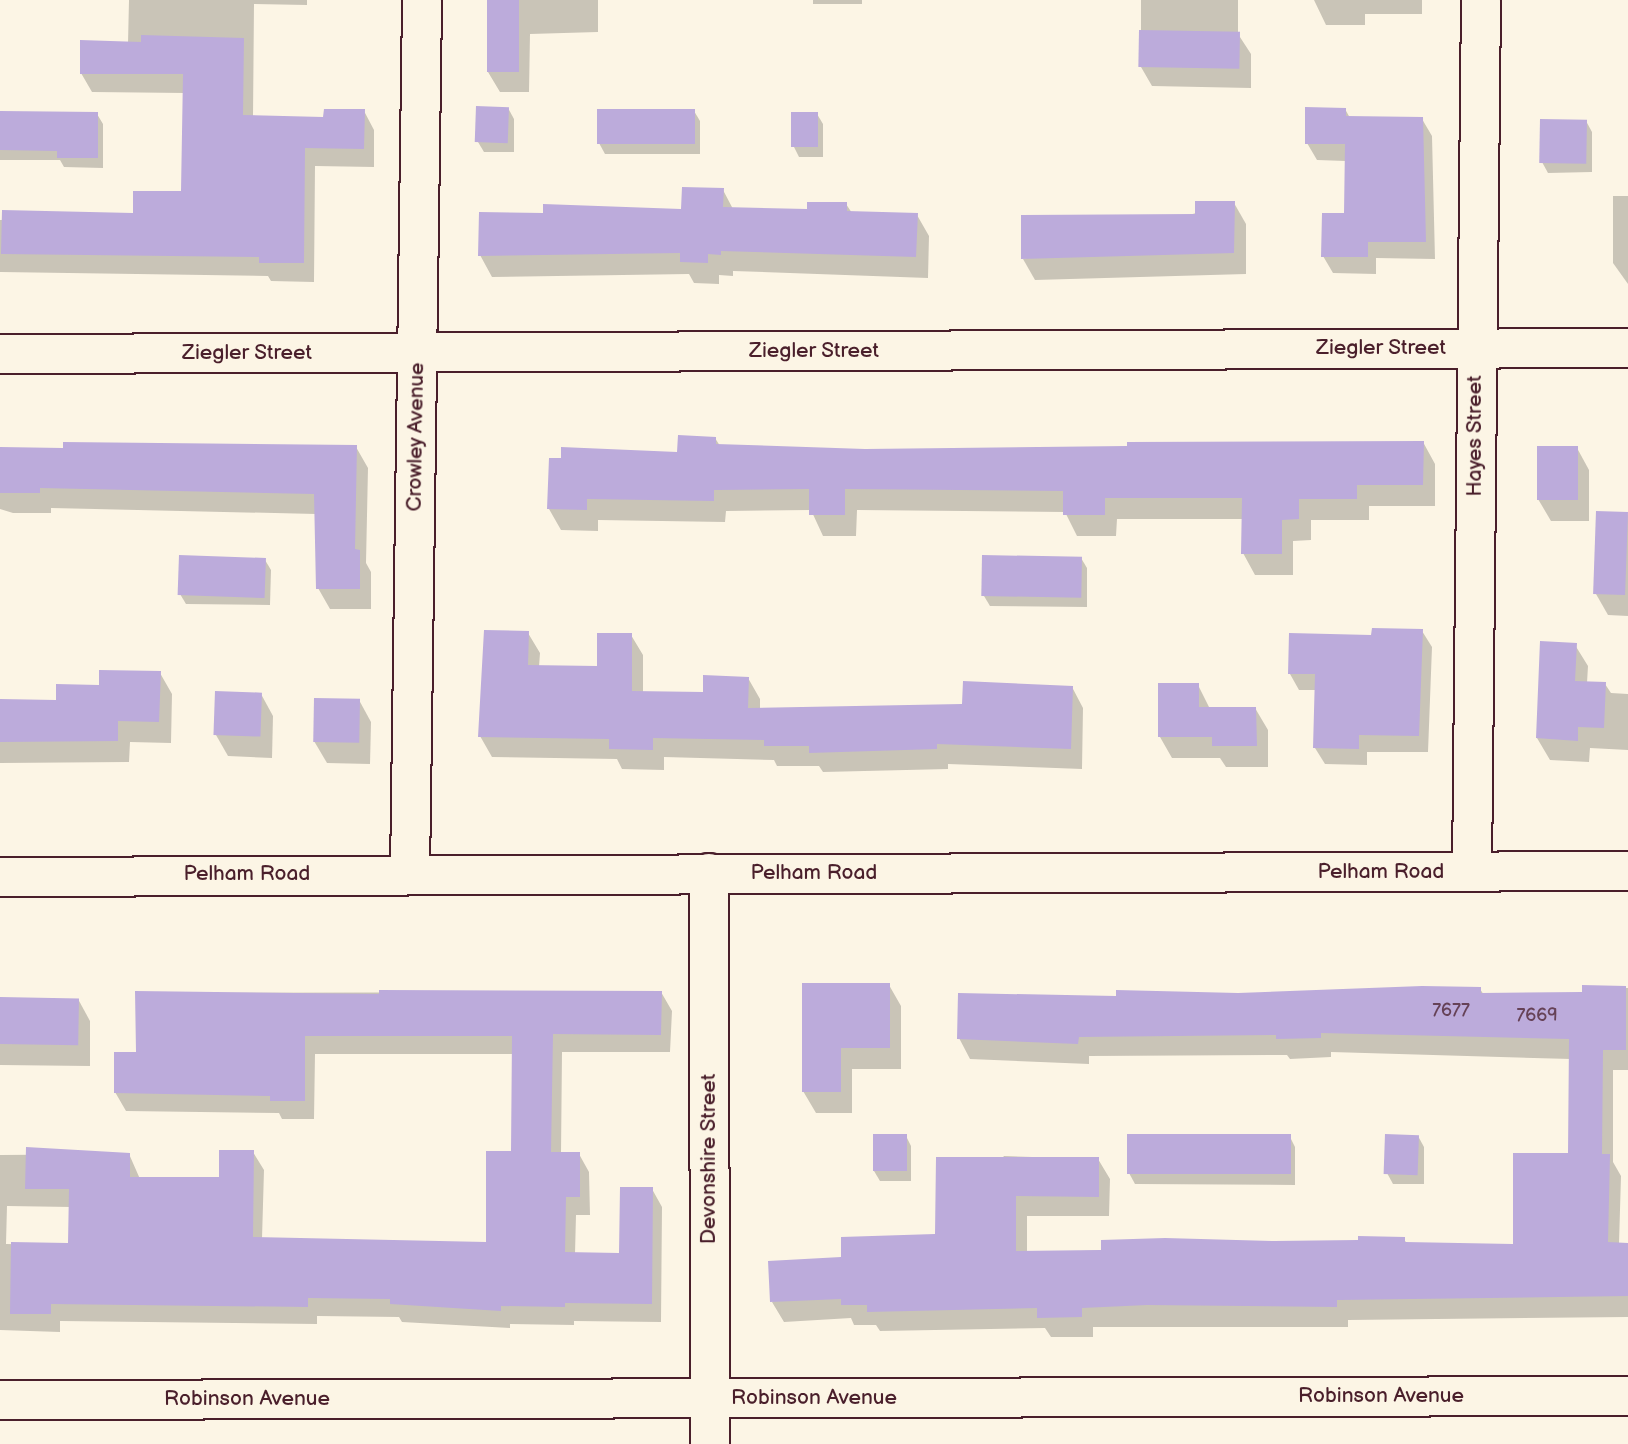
<!DOCTYPE html>
<style>
body{margin:0}
#map{position:relative;width:1628px;height:1444px;overflow:hidden;background:#fcf5e5;font-family:"Balsamiq Sans",sans-serif}
div>[style]{position:absolute}
[style*='--x']{left:calc(var(--x)*1px);top:calc(var(--y)*1px);width:calc(var(--w)*1px);rotate:calc(var(--a)*1deg)}
.shadow>*{inset:0;background:#0003;transform-origin:0 0}
.building>*{inset:0;background:#bcabdb;transform-origin:0 0}
.roads{filter:drop-shadow(2px 0 #4a1f2b) drop-shadow(-2px 0 #4a1f2b) drop-shadow(0 2px #4a1f2b) drop-shadow(0 -2px #4a1f2b)}
.minor>*{height:38px;margin:-19px;padding:0 19px;transform-origin:19px;border-radius:19px;background:#fcf5e5}
.secondary>*{height:38px;margin:-19px;padding:0 19px;transform-origin:19px;border-radius:19px;background:#fcf5e5}
span{translate:-50% -50%;white-space:nowrap;text-align:center;line-height:1.15;-webkit-text-stroke:5px #fcf5e5;paint-order:stroke}
.number-label{font-size:18px;color:#664257}
.number-label span{-webkit-text-stroke-width:0}
.street-label{font-size:21px;color:#4a1f2b}
</style>
<div id="map">
<div class="shadow">
<div style="clip-path:polygon(129px 0,307px 0,307px 5px,254px 4px,253px 117px,325px 118px,364px 111px,374px 130px,374px 167px,315px 166px,314px 282px,271px 281px,268px 276px,0 272px,0 220px,134px 215px,183px 193px,185px 93px,92px 92px,81px 73px,128px 43px)"></div>
<div style="clip-path:polygon(489px 0,598px 0,598px 32px,530px 34px,529px 92px,500px 92px,488px 72px)"></div>
<div style="left:813px;top:0;width:49px;height:4px"></div>
<div style="clip-path:polygon(1141px 0,1238px 0,1238px 34px,1251px 54px,1251px 88px,1152px 86px,1141px 67px)"></div>
<div style="clip-path:polygon(1314px 0,1422px 0,1422px 14px,1365px 14px,1365px 25px,1326px 25px)"></div>
<div style="clip-path:polygon(508px 108px,514px 119px,514px 152px,484px 152px,478px 142px)"></div>
<div style="clip-path:polygon(1345px 109px,1350px 118px,1422px 119px,1432px 136px,1435px 259px,1376px 258px,1376px 274px,1333px 273px,1323px 256px,1346px 215px,1346px 161px,1317px 160px,1307px 143px)"></div>
<div style="clip-path:polygon(694px 111px,700px 121px,700px 154px,605px 154px,599px 143px)"></div>
<div style="clip-path:polygon(0 112px,97px 114px,103px 124px,103px 168px,64px 167px,60px 160px,0 160px)"></div>
<div style="clip-path:polygon(817px 114px,823px 124px,823px 157px,799px 157px,794px 147px)"></div>
<div style="clip-path:polygon(1586px 121px,1592px 132px,1592px 172px,1548px 173px,1542px 162px)"></div>
<div style="clip-path:polygon(723px 190px,733px 209px,809px 210px,846px 204px,852px 213px,917px 215px,929px 236px,928px 278px,733px 271px,733px 276px,719px 275px,719px 284px,694px 283px,689px 274px,492px 277px,480px 255px,683px 211px)"></div>
<div style="clip-path:polygon(1613px 196px,1628px 196px,1628px 284px,1613px 263px)"></div>
<div style="clip-path:polygon(1234px 203px,1246px 224px,1246px 274px,1035px 280px,1023px 259px)"></div>
<div style="clip-path:polygon(715px 438px,720px 446px,865px 451px,1423px 442px,1435px 464px,1435px 506px,1369px 506px,1369px 520px,1311px 520px,1311px 540px,1293px 541px,1293px 575px,1255px 575px,1243px 553px,1243px 519px,1117px 519px,1116px 536px,1077px 536px,1065px 512px,857px 510px,856px 536px,823px 536px,811px 510px,726px 511px,725px 522px,598px 520px,598px 531px,561px 530px,549px 509px)"></div>
<div style="clip-path:polygon(356px 447px,368px 468px,366px 563px,371px 572px,371px 609px,330px 609px,318px 588px,316px 514px,51px 508px,51px 513px,13px 513px,0 509px,0 449px)"></div>
<div style="clip-path:polygon(1577px 448px,1589px 470px,1589px 521px,1551px 521px,1538px 499px)"></div>
<div style="clip-path:polygon(1628px 513px,1628px 616px,1608px 615px,1596px 594px)"></div>
<div style="clip-path:polygon(1081px 558px,1087px 568px,1087px 607px,990px 606px,984px 596px)"></div>
<div style="clip-path:polygon(265px 560px,271px 570px,270px 605px,186px 604px,180px 594px)"></div>
<div style="clip-path:polygon(1422px 631px,1432px 647px,1428px 752px,1367px 752px,1367px 765px,1325px 764px,1315px 748px,1316px 690px,1299px 690px,1290px 674px,1373px 637px)"></div>
<div style="clip-path:polygon(528px 633px,540px 653px,539px 667px,599px 668px,631px 635px,643px 655px,643px 693px,704px 694px,748px 678px,760px 699px,760px 710px,964px 706px,1072px 687px,1083px 708px,1082px 769px,948px 764px,948px 769px,823px 772px,819px 766px,777px 766px,774px 760px,664px 757px,664px 770px,622px 769px,617px 759px,492px 757px,480px 736px)"></div>
<div style="clip-path:polygon(1575px 645px,1588px 666px,1587px 683px,1605px 684px,1611px 693px,1628px 694px,1628px 750px,1590px 748px,1589px 762px,1550px 760px,1537px 738px)"></div>
<div style="clip-path:polygon(160px 673px,172px 694px,171px 743px,130px 742px,129px 762px,0 763px,0 700px,58px 701px)"></div>
<div style="clip-path:polygon(1198px 685px,1210px 709px,1255px 708px,1268px 730px,1268px 767px,1226px 767px,1220px 758px,1172px 758px,1160px 737px)"></div>
<div style="clip-path:polygon(261px 694px,273px 716px,272px 758px,228px 756px,216px 735px)"></div>
<div style="clip-path:polygon(359px 700px,371px 722px,370px 764px,327px 763px,314px 741px)"></div>
<div style="clip-path:polygon(889px 985px,901px 1006px,901px 1069px,852px 1069px,852px 1113px,816px 1113px,803px 1091px)"></div>
<div style="clip-path:polygon(1583px 987px,1628px 988px,1628px 1070px,1613px 1070px,1613px 1162px,1621px 1176px,1619px 1244px,1628px 1244px,1628px 1317px,1348px 1320px,1348px 1327px,1093px 1327px,1093px 1337px,1051px 1337px,1045px 1328px,880px 1331px,876px 1325px,854px 1325px,851px 1318px,784px 1322px,772px 1302px,843px 1259px,937px 1236px,1004px 1156px,1098px 1159px,1110px 1179px,1109px 1216px,1027px 1216px,1027px 1253px,1404px 1239px,1407px 1244px,1514px 1245px,1570px 1155px,1571px 1059px,1331px 1052px,1331px 1057px,1290px 1059px,1287px 1055px,1089px 1056px,1089px 1064px,970px 1059px,959px 1038px,1118px 998px,1480px 989px,1484px 995px,1583px 994px)"></div>
<div style="clip-path:polygon(evenodd,661px 992px,672px 1011px,670px 1052px,562px 1052px,561px 1154px,579px 1154px,589px 1172px,590px 1215px,576px 1215px,575px 1254px,621px 1255px,652px 1189px,662px 1207px,661px 1322px,574px 1321px,574px 1325px,510px 1324px,510px 1328px,402px 1322px,399px 1317px,317px 1316px,317px 1324px,60px 1321px,60px 1332px,0 1330px,0 1155px,129px 1154px,140px 1179px,220px 1179px,253px 1152px,264px 1170px,262px 1239px,488px 1243px,512px 1153px,514px 1054px,315px 1054px,314px 1119px,282px 1119px,279px 1113px,126px 1111px,115px 1092px,138px 1054px,137px 993px,661px 992px,7px 1206px,71px 1207px,70px 1245px,6px 1244px,7px 1206px)"></div>
<div style="clip-path:polygon(0 999px,78px 999px,90px 1021px,90px 1066px,0 1065px)"></div>
<div style="clip-path:polygon(906px 1136px,911px 1146px,911px 1181px,880px 1181px,874px 1171px)"></div>
<div style="clip-path:polygon(1418px 1136px,1424px 1147px,1424px 1184px,1393px 1184px,1387px 1173px)"></div>
<div style="clip-path:polygon(1290px 1137px,1295px 1147px,1295px 1185px,1135px 1184px,1129px 1173px)"></div>
</div>
<div class="building">
<div style="left:487px;top:0;width:32px;height:72px"></div>
<div style="left:1139px;top:30px;width:101px;height:37px;rotate:1deg"></div>
<div style="clip-path:polygon(141px 35px,244px 38px,243px 115px,323px 117px,324px 109px,365px 109px,364px 149px,305px 148px,304px 263px,259px 263px,259px 257px,1px 254px,2px 210px,133px 213px,133px 191px,181px 191px,183px 74px,80px 74px,80px 40px,141px 42px)"></div>
<div style="left:476px;top:106px;width:33px;height:36px;rotate:2deg"></div>
<div style="clip-path:polygon(1305px 107px,1346px 108px,1346px 116px,1423px 117px,1426px 242px,1368px 242px,1368px 257px,1321px 257px,1322px 213px,1344px 213px,1345px 144px,1305px 144px)"></div>
<div style="left:597px;top:109px;width:98px;height:35px"></div>
<div style="clip-path:polygon(0 111px,98px 112px,98px 158px,57px 158px,57px 151px,0 150px)"></div>
<div style="left:791px;top:112px;width:27px;height:35px"></div>
<div style="left:1540px;top:119px;width:47px;height:44px;rotate:1deg"></div>
<div style="clip-path:polygon(682px 187px,724px 188px,723px 207px,807px 209px,807px 202px,847px 202px,847px 211px,918px 213px,916px 257px,721px 251px,721px 255px,708px 254px,708px 263px,680px 262px,680px 253px,478px 256px,479px 212px,543px 213px,543px 204px,681px 209px)"></div>
<div style="clip-path:polygon(1195px 201px,1235px 201px,1234px 253px,1021px 259px,1021px 215px,1195px 214px)"></div>
<div style="clip-path:polygon(678px 435px,716px 437px,716px 444px,865px 449px,1127px 446px,1127px 442px,1424px 441px,1423px 485px,1357px 485px,1357px 499px,1299px 499px,1299px 519px,1282px 520px,1282px 554px,1241px 554px,1242px 498px,1105px 498px,1105px 515px,1063px 515px,1063px 491px,845px 489px,845px 515px,809px 515px,809px 489px,714px 490px,714px 501px,587px 499px,587px 510px,547px 509px,549px 458px,561px 458px,561px 447px,677px 452px)"></div>
<div style="clip-path:polygon(63px 442px,357px 445px,355px 549px,360px 550px,360px 589px,316px 589px,314px 494px,40px 488px,40px 493px,0 493px,0 447px,63px 448px)"></div>
<div style="left:1537px;top:446px;width:41px;height:54px"></div>
<div style="left:1596px;top:511px;width:32px;height:83px;rotate:2deg"></div>
<div style="left:179px;top:555px;width:87px;height:40px;rotate:2deg"></div>
<div style="left:982px;top:555px;width:100px;height:41px;rotate:1deg"></div>
<div style="clip-path:polygon(1372px 628px,1423px 629px,1419px 736px,1359px 735px,1359px 749px,1313px 748px,1315px 674px,1288px 674px,1289px 633px,1371px 635px)"></div>
<div style="clip-path:polygon(484px 630px,529px 631px,528px 665px,597px 666px,597px 633px,632px 633px,632px 691px,703px 692px,703px 675px,749px 677px,748px 708px,962px 704px,963px 681px,1073px 686px,1071px 749px,937px 744px,937px 749px,809px 753px,809px 746px,764px 746px,764px 740px,653px 738px,653px 750px,609px 749px,609px 739px,478px 737px)"></div>
<div style="clip-path:polygon(1540px 641px,1577px 643px,1575px 681px,1606px 682px,1604px 728px,1578px 727px,1578px 741px,1536px 738px)"></div>
<div style="clip-path:polygon(99px 670px,161px 671px,159px 722px,118px 721px,118px 741px,0 742px,0 699px,56px 700px,56px 684px,99px 685px)"></div>
<div style="clip-path:polygon(1158px 683px,1199px 683px,1199px 707px,1256px 707px,1257px 746px,1212px 746px,1212px 737px,1158px 737px)"></div>
<div style="left:215px;top:691px;width:47px;height:44px;rotate:2deg"></div>
<div style="left:314px;top:698px;width:46px;height:44px;rotate:1deg"></div>
<div style="clip-path:polygon(802px 983px,890px 983px,890px 1048px,841px 1048px,841px 1092px,802px 1092px)"></div>
<div style="clip-path:polygon(1582px 985px,1626px 986px,1626px 1050px,1603px 1050px,1602px 1154px,1610px 1154px,1608px 1242px,1628px 1243px,1628px 1296px,1337px 1300px,1337px 1307px,1147px 1305px,1082px 1308px,1082px 1317px,1037px 1318px,1037px 1308px,867px 1312px,867px 1305px,841px 1305px,841px 1299px,770px 1302px,768px 1261px,841px 1257px,841px 1237px,935px 1234px,936px 1157px,1099px 1157px,1099px 1197px,1016px 1196px,1016px 1251px,1101px 1250px,1101px 1240px,1165px 1238px,1274px 1241px,1358px 1240px,1358px 1236px,1405px 1237px,1405px 1242px,1513px 1244px,1513px 1153px,1568px 1153px,1569px 1039px,1321px 1033px,1321px 1038px,1276px 1039px,1276px 1035px,1079px 1037px,1078px 1044px,957px 1039px,958px 993px,1116px 996px,1116px 990px,1238px 993px,1422px 986px,1481px 987px,1481px 993px,1582px 992px)"></div>
<div style="clip-path:polygon(379px 990px,662px 991px,661px 1035px,553px 1034px,551px 1152px,580px 1152px,580px 1197px,566px 1197px,565px 1252px,619px 1253px,620px 1187px,653px 1187px,652px 1304px,565px 1303px,565px 1307px,501px 1306px,501px 1311px,390px 1304px,390px 1299px,308px 1298px,308px 1307px,51px 1304px,51px 1314px,10px 1314px,11px 1242px,68px 1243px,69px 1189px,25px 1189px,26px 1147px,130px 1153px,130px 1177px,219px 1177px,219px 1150px,254px 1150px,253px 1237px,486px 1242px,486px 1151px,511px 1151px,512px 1036px,305px 1036px,305px 1101px,270px 1101px,270px 1096px,114px 1093px,114px 1052px,136px 1052px,135px 991px,379px 994px)"></div>
<div style="left:0;top:997px;width:79px;height:47px;rotate:1deg"></div>
<div style="left:873px;top:1134px;width:34px;height:37px"></div>
<div style="left:1127px;top:1134px;width:164px;height:40px"></div>
<div style="left:1385px;top:1134px;width:34px;height:40px;rotate:2deg"></div>
</div>
<div class="roads">
<div class="minor">
<div style="--x:0;--y:354;--w:1628;--a:-0.21"></div>
<div style="--x:1472;--y:872;--w:872;--a:-89.41"></div>
<div style="--x:410;--y:873;--w:873;--a:-89.21"></div>
<div style="--x:709;--y:873;--w:571;--a:89.9"></div>
<div style="--x:0;--y:1400;--w:1628;--a:-0.14"></div>
</div>
<div class="secondary">
<div style="--x:0;--y:877;--w:1628;--a:-0.21"></div>
</div>
</div>
<div class="number-label">
<span style="left:1451px;top:1011px">7677</span>
<span style="left:1537px;top:1016px">7669</span>
</div>
<div class="street-label">
<span style="left:1381px;top:348px">Ziegler Street</span>
<span style="left:814px;top:351px">Ziegler Street</span>
<span style="left:247px;top:353px">Ziegler Street</span>
<span style="left:1475px;top:436px;rotate:-90deg">Hayes Street</span>
<span style="left:416px;top:437px;rotate:-89deg">Crowley Avenue</span>
<span style="left:1381px;top:872px">Pelham Road</span>
<span style="left:814px;top:873px">Pelham Road</span>
<span style="left:247px;top:874px">Pelham Road</span>
<span style="left:709px;top:1159px;rotate:-90deg">Devonshire Street</span>
<span style="left:1381px;top:1396px">Robinson Avenue</span>
<span style="left:814px;top:1398px">Robinson Avenue</span>
<span style="left:247px;top:1399px">Robinson Avenue</span>
</div>
</div>
